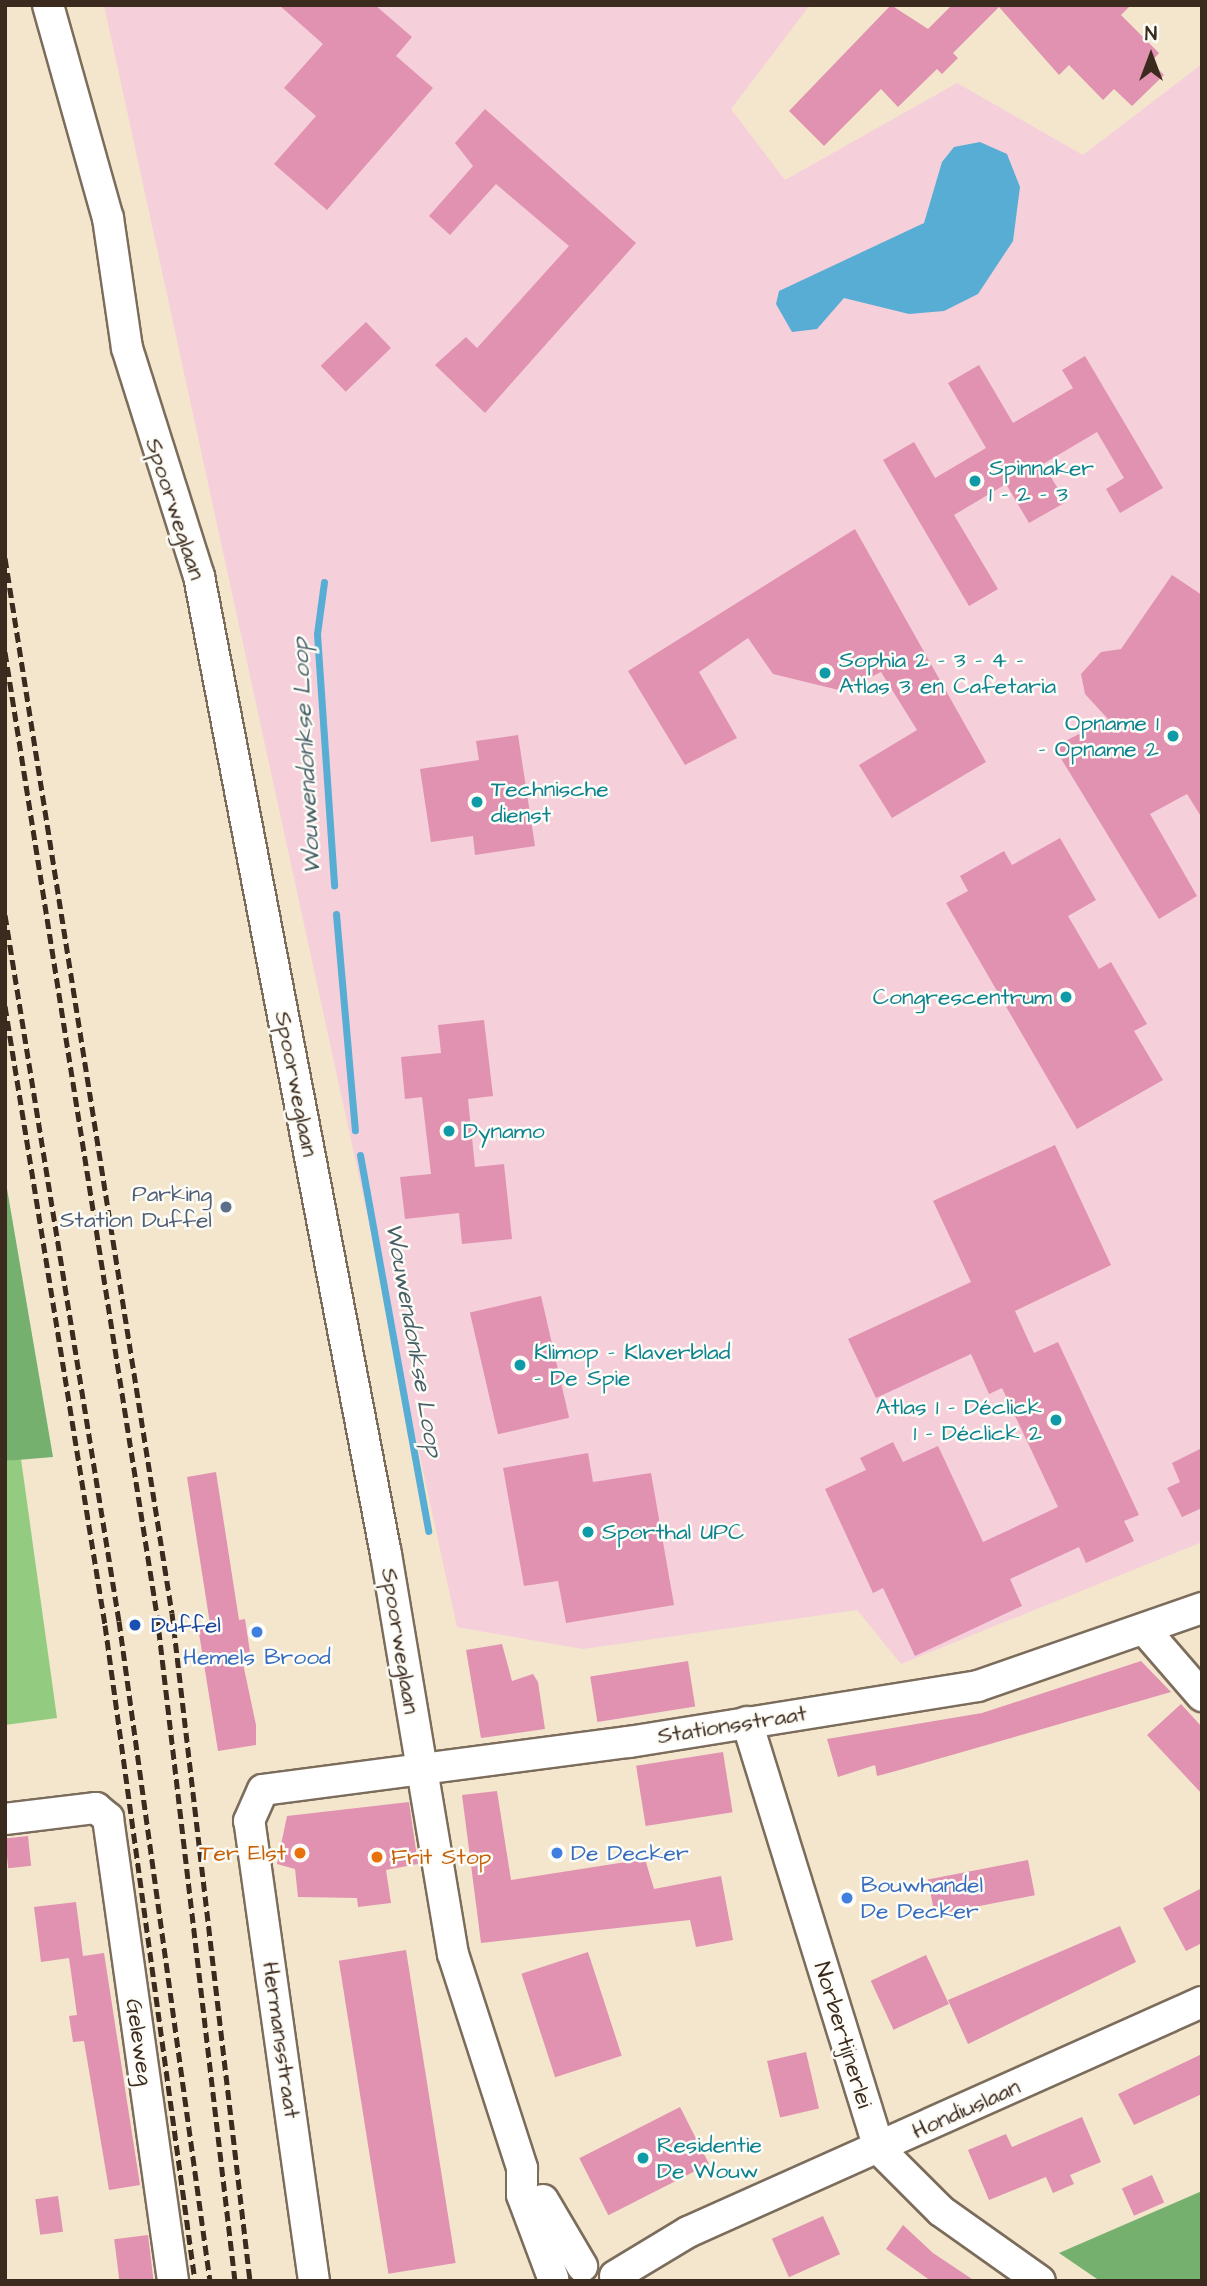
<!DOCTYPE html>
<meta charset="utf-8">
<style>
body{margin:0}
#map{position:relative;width:1207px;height:2286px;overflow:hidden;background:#f3e6cd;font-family:"Architects Daughter",sans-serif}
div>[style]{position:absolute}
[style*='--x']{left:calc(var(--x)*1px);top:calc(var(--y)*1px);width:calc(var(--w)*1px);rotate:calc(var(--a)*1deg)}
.built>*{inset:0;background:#f5cfda}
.green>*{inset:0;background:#93cc80}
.forest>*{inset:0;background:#76b06e}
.water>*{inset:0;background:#58add4}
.stream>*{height:7px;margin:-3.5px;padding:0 3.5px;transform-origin:3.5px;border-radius:3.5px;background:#58add4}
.building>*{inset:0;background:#e192b0;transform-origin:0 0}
.roads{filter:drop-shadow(2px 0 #7b6c5b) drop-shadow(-2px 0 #7b6c5b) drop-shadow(0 2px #7b6c5b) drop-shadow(0 -2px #7b6c5b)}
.minor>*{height:30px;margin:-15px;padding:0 15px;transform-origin:15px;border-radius:15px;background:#fff}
.rail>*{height:5px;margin-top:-2.5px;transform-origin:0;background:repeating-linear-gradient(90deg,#3b2a1e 0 10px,transparent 0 15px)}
.dots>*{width:19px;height:19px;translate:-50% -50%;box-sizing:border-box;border:4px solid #fdfcf7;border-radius:50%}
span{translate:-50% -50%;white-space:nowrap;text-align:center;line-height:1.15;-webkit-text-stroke:5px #fdfcf7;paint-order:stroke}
.culture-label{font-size:23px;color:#0d838f}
.left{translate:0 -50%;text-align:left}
.right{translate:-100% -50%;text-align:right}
.street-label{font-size:23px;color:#3b2a1e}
.service-label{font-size:23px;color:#4e5e75}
.transit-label{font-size:23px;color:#164399}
.shop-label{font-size:23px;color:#366cbe}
.food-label{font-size:23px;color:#c56008}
.water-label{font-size:24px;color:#475e67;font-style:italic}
.frame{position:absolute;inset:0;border:7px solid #3b2a1e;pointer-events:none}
.north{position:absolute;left:1116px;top:21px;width:70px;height:70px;-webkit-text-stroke:5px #fdfcf7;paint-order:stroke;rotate:0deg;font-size:19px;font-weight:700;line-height:28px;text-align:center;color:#3b2a1e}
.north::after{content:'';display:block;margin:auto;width:24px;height:32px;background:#3b2a1e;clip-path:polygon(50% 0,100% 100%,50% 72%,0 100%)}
</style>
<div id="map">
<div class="built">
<div style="clip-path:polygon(104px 5px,810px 5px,731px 109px,785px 180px,957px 83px,1083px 155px,1202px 64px,1202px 1542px,901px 1664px,857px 1610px,583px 1649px,457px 1627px)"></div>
</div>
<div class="green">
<div style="clip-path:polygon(21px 1459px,57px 1718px,5px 1725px,5px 1461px)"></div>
</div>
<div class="forest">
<div style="clip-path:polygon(5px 1177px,53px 1457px,5px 1461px)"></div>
<div style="clip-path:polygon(1202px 2191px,1202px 2281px,1100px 2281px,1059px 2253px)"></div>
</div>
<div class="water">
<div style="clip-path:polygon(980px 142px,1007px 154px,1020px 187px,1013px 241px,978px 294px,944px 311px,909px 314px,844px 298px,817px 329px,792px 332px,776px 304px,779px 291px,924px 223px,942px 162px,954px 147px)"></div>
</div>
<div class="stream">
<div style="--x:324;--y:582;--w:52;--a:97.7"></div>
<div style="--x:317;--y:634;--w:252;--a:86.1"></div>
<div style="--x:336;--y:914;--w:217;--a:85"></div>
<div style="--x:360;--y:1155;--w:382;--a:79.7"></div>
</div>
<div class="building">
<div style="clip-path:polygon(279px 5px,375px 5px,412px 37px,396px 56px,433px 88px,327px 210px,274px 164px,316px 116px,284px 88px,323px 44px)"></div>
<div style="clip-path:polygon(891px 5px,928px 29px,952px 5px,1131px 5px,1121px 15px,1159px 53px,1151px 62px,1164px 75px,1132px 106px,1114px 89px,1103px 100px,1069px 65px,1059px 75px,999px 7px,953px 53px,958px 58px,942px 74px,937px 69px,898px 107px,881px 89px,824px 146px,789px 111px)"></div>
<div style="clip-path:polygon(485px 109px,636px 243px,485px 413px,435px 365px,466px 337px,477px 348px,569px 246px,496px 184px,450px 235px,429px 216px,473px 166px,455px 143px)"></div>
<div style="left:366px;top:322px;width:36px;height:63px;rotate:46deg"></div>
<div style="clip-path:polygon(1085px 356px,1163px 488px,1120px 513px,1106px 489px,1124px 478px,1097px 432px,1043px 464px,1066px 502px,1029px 523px,1006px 484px,954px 515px,998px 589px,969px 606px,883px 460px,914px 442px,935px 478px,986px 448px,948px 383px,979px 365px,1013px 423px,1073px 388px,1062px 370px)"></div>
<div style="clip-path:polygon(855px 529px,986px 762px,892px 818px,859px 765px,917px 730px,881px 672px,843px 691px,773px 674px,748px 638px,699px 672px,737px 738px,685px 765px,628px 671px)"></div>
<div style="clip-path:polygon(1172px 575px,1202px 595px,1202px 818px,1187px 794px,1150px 814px,1197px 896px,1159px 919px,1054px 747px,1108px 719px,1085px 694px,1081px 674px,1101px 652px,1121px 649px)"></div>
<div style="clip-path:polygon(518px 735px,535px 846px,475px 855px,473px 836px,431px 842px,420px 769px,479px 760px,476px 741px)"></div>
<div style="clip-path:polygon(1060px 838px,1096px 900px,1068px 916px,1099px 969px,1111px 962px,1147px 1024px,1134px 1031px,1163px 1080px,1077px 1129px,946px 903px,968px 891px,960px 876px,1004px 851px,1012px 865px)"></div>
<div style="clip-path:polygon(484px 1020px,493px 1096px,468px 1099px,475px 1167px,504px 1164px,512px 1239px,462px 1244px,459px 1213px,405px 1219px,400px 1177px,431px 1174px,422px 1097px,405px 1099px,401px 1057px,441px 1053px,438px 1025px)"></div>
<div style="clip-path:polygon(1055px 1145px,1111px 1265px,1015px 1311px,1034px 1353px,1058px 1342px,1139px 1515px,1124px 1521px,1134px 1541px,1086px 1563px,1079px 1547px,1010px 1579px,1022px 1606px,915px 1656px,883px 1588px,873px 1593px,825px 1489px,866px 1470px,860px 1458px,893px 1442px,903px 1462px,938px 1446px,983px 1542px,1058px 1507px,1002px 1388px,989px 1394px,971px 1354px,876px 1398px,848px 1339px,971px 1282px,933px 1201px)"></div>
<div style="left:541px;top:1296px;width:125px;height:73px;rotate:77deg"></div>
<div style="clip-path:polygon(1202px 1448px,1202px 1508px,1182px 1517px,1167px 1488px,1180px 1482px,1172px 1463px)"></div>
<div style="clip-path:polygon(588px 1453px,593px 1482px,651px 1473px,674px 1605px,566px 1623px,558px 1581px,524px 1586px,503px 1468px)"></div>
<div style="clip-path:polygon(216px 1472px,239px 1620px,245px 1619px,250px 1652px,241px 1654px,256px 1725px,256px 1745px,218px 1751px,198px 1627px,210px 1624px,187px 1477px)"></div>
<div style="clip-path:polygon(502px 1644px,512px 1681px,533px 1674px,538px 1682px,545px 1729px,481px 1738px,466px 1650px)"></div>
<div style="left:688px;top:1661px;width:46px;height:99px;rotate:81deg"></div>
<div style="clip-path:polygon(1141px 1661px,1171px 1692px,896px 1771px,877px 1776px,875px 1765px,838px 1777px,827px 1739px,982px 1713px)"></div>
<div style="clip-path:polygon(1181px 1704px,1202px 1727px,1202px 1794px,1147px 1735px)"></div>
<div style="left:723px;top:1752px;width:61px;height:88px;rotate:81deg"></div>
<div style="clip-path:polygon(497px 1791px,511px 1880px,645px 1859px,654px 1889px,721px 1876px,733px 1940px,696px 1947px,690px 1920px,481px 1943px,462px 1795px)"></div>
<div style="clip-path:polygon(409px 1802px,418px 1864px,386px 1870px,391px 1903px,358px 1907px,357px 1898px,298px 1897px,295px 1869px,277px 1864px,287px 1816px)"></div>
<div style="left:28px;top:1836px;width:30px;height:23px;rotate:84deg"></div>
<div style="left:1028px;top:1860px;width:36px;height:102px;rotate:79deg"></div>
<div style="clip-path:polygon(1202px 1888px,1202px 1943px,1186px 1951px,1163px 1908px)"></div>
<div style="clip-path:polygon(76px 1902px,83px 1956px,104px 1953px,140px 2185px,109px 2190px,84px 2041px,73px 2042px,69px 2016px,77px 2015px,69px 1958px,41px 1962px,34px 1907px)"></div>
<div style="clip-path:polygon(1120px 1926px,1136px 1962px,968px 2044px,948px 2000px)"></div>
<div style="left:406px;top:1950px;width:317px;height:68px;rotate:81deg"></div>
<div style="left:588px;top:1952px;width:109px;height:70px;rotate:72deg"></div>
<div style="left:926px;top:1955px;width:54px;height:61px;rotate:65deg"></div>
<div style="left:806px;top:2052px;width:58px;height:40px;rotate:77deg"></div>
<div style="clip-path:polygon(1202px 2054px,1202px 2094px,1134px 2125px,1118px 2094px)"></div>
<div style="left:680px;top:2107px;width:64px;height:113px;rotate:63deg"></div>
<div style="clip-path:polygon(1082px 2117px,1101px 2162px,1070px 2175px,1074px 2184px,1053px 2193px,1046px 2177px,989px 2200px,968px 2150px,1006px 2134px,1012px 2147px)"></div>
<div style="left:1152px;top:2175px;width:30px;height:33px;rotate:66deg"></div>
<div style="left:58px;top:2196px;width:36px;height:23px;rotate:82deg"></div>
<div style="left:823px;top:2216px;width:42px;height:56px;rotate:66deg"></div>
<div style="clip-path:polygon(903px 2225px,933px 2253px,975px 2281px,931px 2281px,886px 2249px)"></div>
<div style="left:148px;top:2235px;width:46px;height:34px;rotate:83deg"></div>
</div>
<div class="roads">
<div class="minor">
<div style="--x:48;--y:5;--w:221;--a:74.3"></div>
<div style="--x:108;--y:218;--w:131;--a:81.7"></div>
<div style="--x:127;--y:348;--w:239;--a:72.5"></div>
<div style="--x:199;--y:576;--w:996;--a:79.18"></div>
<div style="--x:386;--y:1554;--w:406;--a:80.5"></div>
<div style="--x:453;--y:1954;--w:225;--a:72.1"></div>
<div style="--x:522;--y:2168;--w:27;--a:90"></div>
<div style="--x:522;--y:2195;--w:89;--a:69.5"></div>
<div style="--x:1144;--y:1629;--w:89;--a:49.1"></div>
<div style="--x:747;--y:1722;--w:447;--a:72.8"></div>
<div style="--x:879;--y:2149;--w:88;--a:45"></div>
<div style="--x:941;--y:2211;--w:121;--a:35.3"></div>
<div style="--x:5;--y:1819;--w:92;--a:-6.9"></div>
<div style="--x:96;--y:1808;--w:16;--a:40"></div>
<div style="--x:108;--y:1818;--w:468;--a:82"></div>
<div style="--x:543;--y:2200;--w:77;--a:59.4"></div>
<div style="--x:615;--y:2276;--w:85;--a:-31.1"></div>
<div style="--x:688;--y:2232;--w:563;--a:-24.11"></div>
<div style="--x:314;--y:2281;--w:465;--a:-98"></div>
<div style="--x:249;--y:1821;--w:34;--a:-66"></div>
<div style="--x:263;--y:1790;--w:369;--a:-7.5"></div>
<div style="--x:629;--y:1742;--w:353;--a:-9.1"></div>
<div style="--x:978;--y:1686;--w:237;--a:-19.2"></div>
</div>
</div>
<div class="rail">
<div style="--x:5;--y:558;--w:1068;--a:81.01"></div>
<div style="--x:172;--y:1613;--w:673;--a:83.34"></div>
<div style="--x:5;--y:652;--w:975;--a:81.03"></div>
<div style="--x:157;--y:1615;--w:671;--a:83.32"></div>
<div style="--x:5;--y:915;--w:715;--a:80.83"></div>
<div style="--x:119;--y:1621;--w:666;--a:82.15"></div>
<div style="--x:5;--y:1006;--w:627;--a:80.82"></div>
<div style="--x:105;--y:1625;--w:662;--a:82.19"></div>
</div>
<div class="dots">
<div style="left:975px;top:481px;background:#0f9aa8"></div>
<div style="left:825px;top:673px;background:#0f9aa8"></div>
<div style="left:1173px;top:736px;background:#0f9aa8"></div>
<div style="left:477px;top:802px;background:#0f9aa8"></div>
<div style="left:1066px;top:997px;background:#0f9aa8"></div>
<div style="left:449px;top:1131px;background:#0f9aa8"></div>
<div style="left:226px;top:1207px;background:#5c6f8a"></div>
<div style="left:520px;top:1365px;background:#0f9aa8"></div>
<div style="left:1056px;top:1420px;background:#0f9aa8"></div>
<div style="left:588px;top:1532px;background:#0f9aa8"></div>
<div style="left:135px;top:1625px;background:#1a4fb4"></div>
<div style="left:257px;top:1632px;background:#3f7fe0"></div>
<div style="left:300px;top:1853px;background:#e8710a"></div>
<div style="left:557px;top:1853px;background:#3f7fe0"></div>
<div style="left:377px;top:1857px;background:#e8710a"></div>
<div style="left:847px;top:1898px;background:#3f7fe0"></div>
<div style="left:643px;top:2158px;background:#0f9aa8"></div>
</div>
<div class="culture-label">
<span class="left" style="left:989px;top:481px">Spinnaker<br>1 - 2 - 3</span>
<span class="left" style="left:839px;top:673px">Sophia 2 - 3 - 4 -<br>Atlas 3 en Cafetaria</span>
<span class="right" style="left:1159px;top:736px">Opname 1<br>- Opname 2</span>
<span class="left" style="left:491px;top:802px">Technische<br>dienst</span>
<span class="right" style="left:1052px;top:997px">Congrescentrum</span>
<span class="left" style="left:463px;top:1131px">Dynamo</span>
<span class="left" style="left:534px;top:1365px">Klimop - Klaverblad<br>- De Spie</span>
<span class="right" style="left:1042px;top:1420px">Atlas 1 - Déclick<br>1 - Déclick 2</span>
<span class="left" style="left:602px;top:1532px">Sporthal UPC</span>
<span class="left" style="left:657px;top:2158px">Residentie<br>De Wouw</span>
</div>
<div class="street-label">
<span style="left:175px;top:509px;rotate:72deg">Spoorweglaan</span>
<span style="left:296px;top:1084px;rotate:79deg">Spoorweglaan</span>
<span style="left:400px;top:1641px;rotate:81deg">Spoorweglaan</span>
<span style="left:732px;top:1725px;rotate:-9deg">Stationsstraat</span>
<span style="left:843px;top:2035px;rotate:73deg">Norbertijnerlei</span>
<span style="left:281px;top:2040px;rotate:82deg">Hermansstraat</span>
<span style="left:139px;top:2042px;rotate:82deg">Geleweg</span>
<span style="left:966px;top:2109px;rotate:-24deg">Hondiuslaan</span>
</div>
<div class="service-label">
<span class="right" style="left:212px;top:1207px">Parking<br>Station Duffel</span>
</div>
<div class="transit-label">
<span class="left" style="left:151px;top:1625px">Duffel</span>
</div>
<div class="shop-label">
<span style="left:257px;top:1657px">Hemels Brood</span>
<span class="left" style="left:571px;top:1853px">De Decker</span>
<span class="left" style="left:861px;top:1898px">Bouwhandel<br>De Decker</span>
</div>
<div class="food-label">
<span class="right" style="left:286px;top:1853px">Ter Elst</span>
<span class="left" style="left:391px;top:1857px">Frit Stop</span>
</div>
<div class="water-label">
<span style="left:307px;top:756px;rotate:-93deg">Wouwendonkse Loop</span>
<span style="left:413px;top:1340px;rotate:80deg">Wouwendonkse Loop</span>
</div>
<div class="frame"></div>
<div class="north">N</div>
</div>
